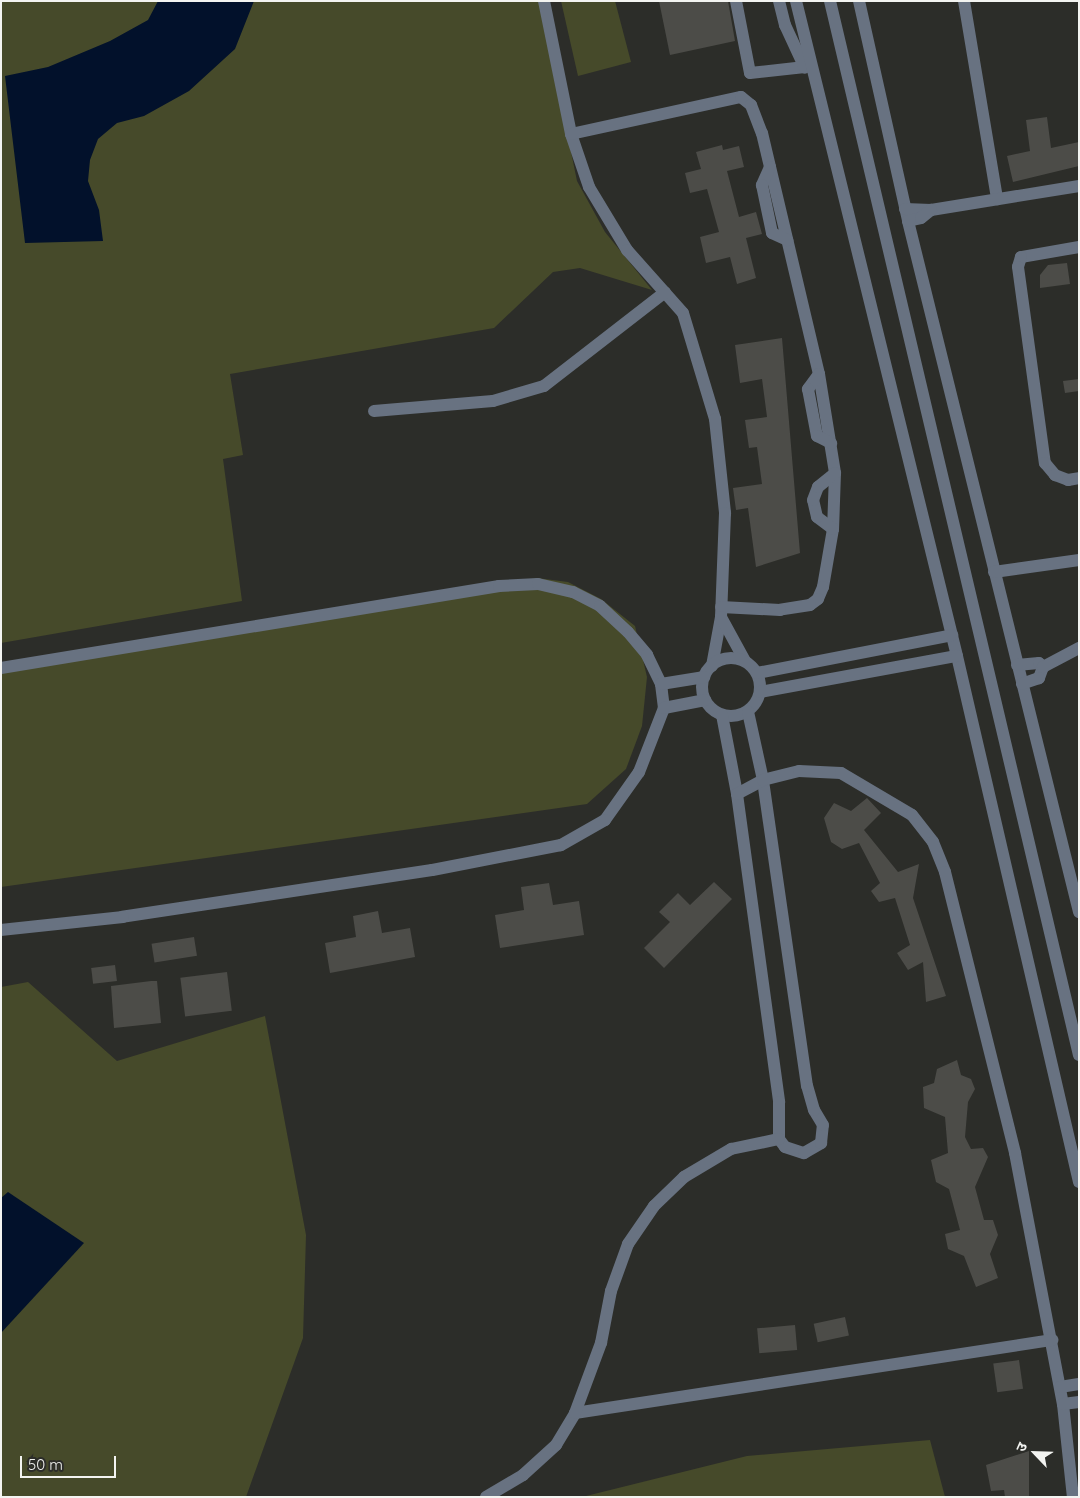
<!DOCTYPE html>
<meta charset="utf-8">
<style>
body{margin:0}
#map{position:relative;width:1080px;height:1498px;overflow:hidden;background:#2c2d29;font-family:Quicksand,"Noto Sans Devanagari",sans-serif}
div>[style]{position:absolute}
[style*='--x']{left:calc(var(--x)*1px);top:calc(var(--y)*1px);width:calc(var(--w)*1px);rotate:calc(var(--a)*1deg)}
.green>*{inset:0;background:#464a2a}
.water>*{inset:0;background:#02112b}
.building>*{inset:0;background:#4c4c48;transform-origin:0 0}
.minor>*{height:12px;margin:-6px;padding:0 6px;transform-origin:6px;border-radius:6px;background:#687281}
.minor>.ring{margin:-6px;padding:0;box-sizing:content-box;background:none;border:12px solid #687281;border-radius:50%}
span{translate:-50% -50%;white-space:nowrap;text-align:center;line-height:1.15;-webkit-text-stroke:4px #2c2d29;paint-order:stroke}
.frame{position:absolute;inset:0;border:2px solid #f3f4f1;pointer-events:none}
.north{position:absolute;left:1010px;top:1428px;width:50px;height:50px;-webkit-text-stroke:4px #2c2d29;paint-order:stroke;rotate:294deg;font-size:14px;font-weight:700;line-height:20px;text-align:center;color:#f3f4f1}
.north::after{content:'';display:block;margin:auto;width:18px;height:22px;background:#f3f4f1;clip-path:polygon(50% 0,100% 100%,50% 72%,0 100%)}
.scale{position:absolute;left:20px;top:1456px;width:96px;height:22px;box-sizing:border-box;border:2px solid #f3f4f1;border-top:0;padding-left:6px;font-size:15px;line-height:18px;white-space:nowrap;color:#f3f4f1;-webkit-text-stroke:4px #2c2d29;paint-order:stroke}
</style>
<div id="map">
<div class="green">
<div style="clip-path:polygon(1px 1px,540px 1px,577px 181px,605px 232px,652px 290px,580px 268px,553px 272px,494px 328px,230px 374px,243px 455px,223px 459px,242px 601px,1px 643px)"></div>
<div style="clip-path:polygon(561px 1px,615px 1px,631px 62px,578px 76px)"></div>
<div style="clip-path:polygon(537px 578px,568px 582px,601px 599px,635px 626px,647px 677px,642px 726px,626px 769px,587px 804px,1px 887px,1px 673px)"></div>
<div style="clip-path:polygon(28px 982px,117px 1061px,265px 1016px,306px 1235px,303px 1338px,246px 1497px,1px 1497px,1px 987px)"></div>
<div style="clip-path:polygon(930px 1440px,945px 1497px,582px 1497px,747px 1456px)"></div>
</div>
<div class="water">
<div style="clip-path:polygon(158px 1px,254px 1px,235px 49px,189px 91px,144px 116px,117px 123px,98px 139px,90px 160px,88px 181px,99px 210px,103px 241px,25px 243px,5px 76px,48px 67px,110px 41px,148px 20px)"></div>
<div style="clip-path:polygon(8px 1192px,84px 1243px,1px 1333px,1px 1198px)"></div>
</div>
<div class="building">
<div style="clip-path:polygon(659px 1px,728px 1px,735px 41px,670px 55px)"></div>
<div style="clip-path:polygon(1047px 117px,1051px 148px,1079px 142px,1079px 166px,1013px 182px,1007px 156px,1030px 151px,1026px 120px)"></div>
<div style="clip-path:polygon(722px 145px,723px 150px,739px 146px,744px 167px,727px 171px,739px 217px,756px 212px,762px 234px,746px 238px,756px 278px,737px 284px,730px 257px,706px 263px,700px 237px,719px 232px,707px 189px,690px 193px,685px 173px,701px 169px,696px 152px)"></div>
<div style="clip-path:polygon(1067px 263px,1070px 284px,1040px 288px,1040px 275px,1048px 265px)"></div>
<div style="clip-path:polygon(782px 338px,800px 553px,756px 567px,748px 508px,736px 510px,733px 488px,762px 484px,757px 447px,749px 448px,745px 420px,767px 417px,762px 379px,740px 383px,735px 345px)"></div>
<div style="clip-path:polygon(1079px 379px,1079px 391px,1065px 393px,1063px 381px)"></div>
<div style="clip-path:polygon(867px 798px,881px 813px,864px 830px,898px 872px,919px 864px,913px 898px,946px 996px,926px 1002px,923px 962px,908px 970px,897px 953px,910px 945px,895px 898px,879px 902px,871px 891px,880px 883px,859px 843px,842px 849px,831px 842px,824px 818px,834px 803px,851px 811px)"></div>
<div style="clip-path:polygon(714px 882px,732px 899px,664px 968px,644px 948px,670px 922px,659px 912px,678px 893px,690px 905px)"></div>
<div style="clip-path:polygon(549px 883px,553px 905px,579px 901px,584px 935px,500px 948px,495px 915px,524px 910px,521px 887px)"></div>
<div style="clip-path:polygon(378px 911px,382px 933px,410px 928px,415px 957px,330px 973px,325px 943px,356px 937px,353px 916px)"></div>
<div style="left:194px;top:937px;width:19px;height:43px;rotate:81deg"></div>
<div style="left:115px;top:965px;width:16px;height:24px;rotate:83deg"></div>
<div style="left:227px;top:972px;width:39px;height:47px;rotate:83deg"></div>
<div style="clip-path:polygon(151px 981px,157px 981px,161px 1023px,114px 1028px,111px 986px)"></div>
<div style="clip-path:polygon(957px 1060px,961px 1075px,971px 1079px,975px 1089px,968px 1102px,965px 1137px,971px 1149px,983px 1148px,988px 1157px,975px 1187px,984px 1220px,993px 1220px,998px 1235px,990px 1254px,998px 1278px,976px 1287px,964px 1256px,948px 1249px,945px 1234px,960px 1230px,949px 1189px,936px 1182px,931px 1160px,948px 1153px,945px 1117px,924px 1108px,923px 1087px,934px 1083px,937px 1069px)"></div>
<div style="left:845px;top:1317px;width:19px;height:32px;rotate:78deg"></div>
<div style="left:795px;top:1325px;width:25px;height:38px;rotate:85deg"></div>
<div style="left:1019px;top:1360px;width:29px;height:26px;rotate:82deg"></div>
<div style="clip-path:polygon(1029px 1451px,1029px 1497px,1005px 1497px,1004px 1490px,991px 1491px,986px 1465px)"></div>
</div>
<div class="minor">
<div style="--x:544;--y:1;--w:136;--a:78.5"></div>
<div style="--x:571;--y:134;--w:56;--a:71.2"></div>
<div style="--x:589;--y:187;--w:74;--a:58.9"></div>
<div style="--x:627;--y:250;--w:84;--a:48.4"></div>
<div style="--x:683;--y:313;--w:111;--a:73.2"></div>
<div style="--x:715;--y:419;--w:95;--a:83.9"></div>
<div style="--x:725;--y:513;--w:104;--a:92.2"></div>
<div style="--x:721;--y:617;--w:50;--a:100.4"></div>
<div style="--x:736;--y:1;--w:73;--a:79"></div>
<div style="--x:750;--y:73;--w:55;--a:-6.2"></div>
<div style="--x:779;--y:1;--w:25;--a:76"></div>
<div style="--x:785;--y:25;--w:47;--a:65.1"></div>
<div style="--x:796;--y:1;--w:674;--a:76.19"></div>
<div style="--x:957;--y:656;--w:540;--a:76.94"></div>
<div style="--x:830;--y:1;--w:1083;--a:76.71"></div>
<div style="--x:859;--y:1;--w:225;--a:77.4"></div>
<div style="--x:908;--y:221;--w:712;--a:76.1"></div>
<div style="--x:964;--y:1;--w:201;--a:80.5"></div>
<div style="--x:571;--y:134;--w:174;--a:-12.3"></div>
<div style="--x:741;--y:97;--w:13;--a:39"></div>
<div style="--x:751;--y:105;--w:30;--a:69"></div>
<div style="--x:762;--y:133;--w:248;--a:76.7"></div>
<div style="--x:819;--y:374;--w:100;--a:80.8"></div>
<div style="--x:835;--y:473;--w:56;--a:92"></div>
<div style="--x:833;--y:529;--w:59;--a:99.8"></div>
<div style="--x:823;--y:587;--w:13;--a:113"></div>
<div style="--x:818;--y:599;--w:10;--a:143"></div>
<div style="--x:810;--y:605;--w:30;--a:171"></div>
<div style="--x:780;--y:610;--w:59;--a:-177.1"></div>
<div style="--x:770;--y:167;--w:20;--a:114"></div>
<div style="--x:762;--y:185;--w:49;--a:78.2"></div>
<div style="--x:772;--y:233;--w:17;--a:25"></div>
<div style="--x:905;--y:209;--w:26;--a:2"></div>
<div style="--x:931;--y:210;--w:150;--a:-9.2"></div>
<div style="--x:908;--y:221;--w:13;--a:-13"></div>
<div style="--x:921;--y:218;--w:13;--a:-39"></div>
<div style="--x:1079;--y:247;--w:59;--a:170.2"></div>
<div style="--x:1021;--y:257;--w:10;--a:107"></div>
<div style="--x:1018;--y:267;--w:198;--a:82.2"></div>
<div style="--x:1045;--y:463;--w:16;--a:50"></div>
<div style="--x:1055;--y:475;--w:14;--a:21"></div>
<div style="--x:1068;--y:480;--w:11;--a:-10"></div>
<div style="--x:819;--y:374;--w:19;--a:126"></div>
<div style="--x:808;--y:389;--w:48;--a:79.2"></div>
<div style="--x:817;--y:436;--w:16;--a:27"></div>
<div style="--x:374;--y:411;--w:119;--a:-4.8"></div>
<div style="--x:493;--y:401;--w:53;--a:-16.4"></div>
<div style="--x:544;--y:386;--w:153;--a:-37.8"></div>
<div style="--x:833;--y:529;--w:20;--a:-143"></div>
<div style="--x:817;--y:517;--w:17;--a:-103"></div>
<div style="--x:813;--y:500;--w:14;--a:-69"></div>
<div style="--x:818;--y:487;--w:22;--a:-39"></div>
<div style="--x:994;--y:572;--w:86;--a:-8"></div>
<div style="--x:721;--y:617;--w:50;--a:61.4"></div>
<div class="ring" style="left:702px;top:658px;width:46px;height:46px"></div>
<div style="--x:1017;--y:665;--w:22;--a:-5"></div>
<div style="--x:1039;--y:663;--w:6;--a:45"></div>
<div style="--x:1043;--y:667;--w:12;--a:110"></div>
<div style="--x:1039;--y:678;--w:18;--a:161"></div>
<div style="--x:1043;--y:667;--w:41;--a:-27.8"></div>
<div style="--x:1;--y:668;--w:505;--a:-9.35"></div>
<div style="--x:499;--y:586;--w:39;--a:-3"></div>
<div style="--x:538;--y:584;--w:36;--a:13"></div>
<div style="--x:573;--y:592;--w:30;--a:27"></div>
<div style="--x:600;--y:606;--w:38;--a:43"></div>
<div style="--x:628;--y:632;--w:30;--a:50"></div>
<div style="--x:647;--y:655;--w:32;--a:64"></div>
<div style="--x:661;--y:684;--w:24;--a:83"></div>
<div style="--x:664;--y:708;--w:69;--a:111.3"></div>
<div style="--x:639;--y:772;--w:59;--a:125.3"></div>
<div style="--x:605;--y:820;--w:51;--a:150.4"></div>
<div style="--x:561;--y:845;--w:131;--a:169"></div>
<div style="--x:432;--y:870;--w:313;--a:171.4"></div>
<div style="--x:123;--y:917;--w:123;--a:173.9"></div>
<div style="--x:757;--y:673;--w:199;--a:-11"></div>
<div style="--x:661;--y:684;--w:44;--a:-9.2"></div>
<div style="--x:760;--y:692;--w:200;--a:-10.4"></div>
<div style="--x:664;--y:708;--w:42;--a:-11"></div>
<div style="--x:722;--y:715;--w:80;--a:79.2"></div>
<div style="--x:737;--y:794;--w:311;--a:82.2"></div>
<div style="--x:779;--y:1102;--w:37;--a:90"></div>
<div style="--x:779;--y:1139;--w:10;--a:53"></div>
<div style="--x:785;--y:1147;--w:20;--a:18"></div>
<div style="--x:804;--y:1153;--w:20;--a:-30"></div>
<div style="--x:821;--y:1143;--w:18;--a:-84"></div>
<div style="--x:823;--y:1125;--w:17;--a:-121"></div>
<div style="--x:814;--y:1110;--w:25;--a:-106"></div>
<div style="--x:807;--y:1086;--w:309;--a:-98.2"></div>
<div style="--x:763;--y:780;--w:70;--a:-102.4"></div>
<div style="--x:737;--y:794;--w:30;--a:-28"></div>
<div style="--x:763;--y:780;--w:37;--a:-14"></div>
<div style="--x:799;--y:771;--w:42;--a:2.7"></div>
<div style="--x:841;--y:773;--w:82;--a:30.6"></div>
<div style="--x:912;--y:815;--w:34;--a:52"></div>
<div style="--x:933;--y:842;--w:32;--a:68"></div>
<div style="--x:945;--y:872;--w:290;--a:76"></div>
<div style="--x:1015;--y:1153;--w:256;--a:79.2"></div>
<div style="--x:1063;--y:1404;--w:94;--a:83.9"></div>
<div style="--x:1060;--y:1387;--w:19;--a:-9"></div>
<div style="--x:1063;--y:1404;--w:16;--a:-7"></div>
<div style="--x:575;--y:1413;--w:483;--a:-8.7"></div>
<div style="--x:486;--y:1497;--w:43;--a:-30.7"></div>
<div style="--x:523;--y:1475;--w:45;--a:-42.3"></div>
<div style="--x:556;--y:1445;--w:37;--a:-59"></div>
<div style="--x:575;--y:1413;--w:75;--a:-69.6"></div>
<div style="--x:601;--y:1343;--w:53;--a:-79.1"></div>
<div style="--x:611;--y:1291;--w:50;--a:-70.1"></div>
<div style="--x:628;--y:1244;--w:46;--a:-55.6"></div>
<div style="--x:654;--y:1206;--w:42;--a:-44"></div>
<div style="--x:684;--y:1177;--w:55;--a:-30.8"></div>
<div style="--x:731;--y:1149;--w:49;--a:-11.8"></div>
</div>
<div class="frame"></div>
<div class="north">उ</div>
<div class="scale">50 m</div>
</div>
